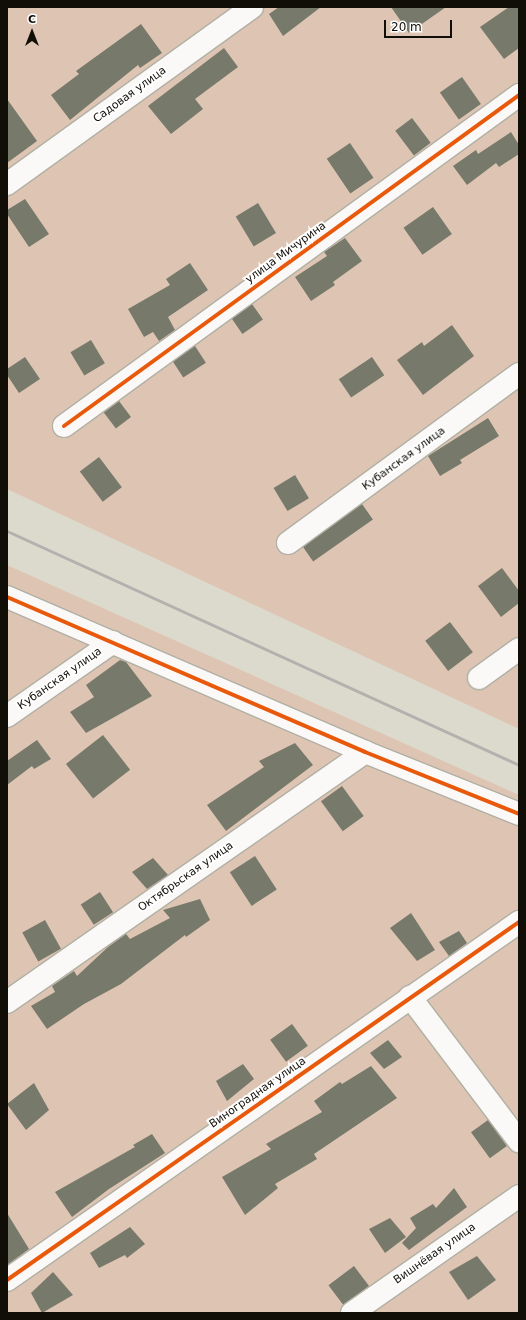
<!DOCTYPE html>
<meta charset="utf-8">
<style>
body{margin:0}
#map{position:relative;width:526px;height:1320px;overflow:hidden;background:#dcdacc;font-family:"DejaVu Sans",sans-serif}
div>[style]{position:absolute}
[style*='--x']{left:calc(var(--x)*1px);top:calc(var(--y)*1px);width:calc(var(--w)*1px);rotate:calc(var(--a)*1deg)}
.green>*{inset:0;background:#dec5b3}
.building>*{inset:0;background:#77796a;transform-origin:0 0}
.roads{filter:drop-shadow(1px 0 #b1afa4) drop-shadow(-1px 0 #b1afa4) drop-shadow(0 1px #b1afa4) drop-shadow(0 -1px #b1afa4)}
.street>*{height:22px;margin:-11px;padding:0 11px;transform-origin:11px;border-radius:11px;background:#faf9f7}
.rail>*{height:3px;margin:-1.5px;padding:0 1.5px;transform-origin:1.5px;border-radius:1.5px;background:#b2b1ae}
.cycleway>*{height:4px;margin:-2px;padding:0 2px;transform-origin:2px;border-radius:2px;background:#e8590c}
span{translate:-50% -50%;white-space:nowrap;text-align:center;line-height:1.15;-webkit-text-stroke:4px #fff;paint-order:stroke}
.street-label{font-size:11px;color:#100e06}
.frame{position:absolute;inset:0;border:8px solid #100e06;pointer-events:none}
.north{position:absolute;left:12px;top:12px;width:40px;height:40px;-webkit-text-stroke:3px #fff;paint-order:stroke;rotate:0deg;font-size:11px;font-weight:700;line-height:16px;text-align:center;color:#100e06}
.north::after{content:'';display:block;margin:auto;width:14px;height:18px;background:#100e06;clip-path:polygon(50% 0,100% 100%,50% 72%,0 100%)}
.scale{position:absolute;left:384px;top:20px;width:68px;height:18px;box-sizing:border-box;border:2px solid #100e06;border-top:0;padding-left:5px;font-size:12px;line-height:14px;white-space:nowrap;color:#100e06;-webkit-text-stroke:3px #fff;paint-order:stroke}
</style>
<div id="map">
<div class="green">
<div style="clip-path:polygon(7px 7px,519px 7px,519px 729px,7px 489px)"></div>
<div style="clip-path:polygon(7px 565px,519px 795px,519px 1313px,7px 1313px)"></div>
</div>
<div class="building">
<div style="clip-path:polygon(279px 7px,321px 7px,283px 36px,269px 14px)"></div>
<div style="clip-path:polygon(391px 7px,446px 7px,409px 33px)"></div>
<div style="clip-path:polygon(509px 7px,519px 7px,519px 48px,504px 59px,480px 27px)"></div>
<div style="clip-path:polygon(141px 24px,162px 53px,140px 68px,138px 65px,70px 120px,51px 95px,79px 74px,76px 71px)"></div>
<div style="clip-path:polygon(224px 48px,238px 67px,195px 99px,203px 109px,171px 134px,148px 106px)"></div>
<div style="left:462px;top:77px;width:33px;height:27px;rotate:55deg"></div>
<div style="clip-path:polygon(7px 99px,37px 141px,7px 163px)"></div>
<div style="left:412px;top:118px;width:31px;height:21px;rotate:53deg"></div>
<div style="clip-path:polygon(511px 132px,519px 145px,519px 154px,499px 167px,496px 163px,467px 185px,453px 166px,476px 150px,478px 154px)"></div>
<div style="left:350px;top:143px;width:42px;height:28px;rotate:56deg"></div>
<div style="clip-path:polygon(25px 199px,49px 234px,29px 247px,7px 214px,7px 210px)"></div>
<div style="left:258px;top:203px;width:35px;height:26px;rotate:59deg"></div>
<div style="left:433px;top:207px;width:33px;height:36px;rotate:55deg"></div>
<div style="clip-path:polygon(345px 238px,362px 261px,333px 282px,335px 285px,311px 301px,295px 277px,327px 256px,324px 252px)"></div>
<div style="clip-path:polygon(190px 263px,208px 290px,168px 317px,175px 330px,159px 341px,153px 332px,144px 337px,128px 309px,170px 285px,166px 279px)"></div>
<div style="left:252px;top:304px;width:19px;height:25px;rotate:55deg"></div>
<div style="clip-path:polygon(452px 325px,474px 356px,423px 395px,397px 360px,422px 342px,424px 346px)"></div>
<div style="left:91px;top:340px;width:27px;height:24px;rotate:59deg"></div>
<div style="left:195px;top:346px;width:20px;height:27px;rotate:57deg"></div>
<div style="clip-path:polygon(25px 357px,40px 379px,19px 393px,7px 375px,7px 369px)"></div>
<div style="left:372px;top:357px;width:22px;height:40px;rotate:56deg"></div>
<div style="left:119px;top:401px;width:20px;height:19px;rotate:53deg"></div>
<div style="clip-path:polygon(488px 418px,499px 436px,460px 460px,462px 463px,440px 476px,428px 456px)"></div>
<div style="left:99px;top:457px;width:38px;height:24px;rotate:53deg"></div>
<div style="left:295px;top:475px;width:27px;height:25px;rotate:59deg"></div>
<div style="left:362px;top:504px;width:19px;height:73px;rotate:55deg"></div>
<div style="clip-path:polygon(502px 568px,519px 591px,519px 603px,501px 617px,478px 586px)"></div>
<div style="left:450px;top:622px;width:38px;height:31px;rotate:53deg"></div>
<div style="clip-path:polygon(120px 660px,126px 662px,152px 696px,86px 733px,70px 712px,94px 697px,86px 685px)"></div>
<div style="left:103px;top:735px;width:44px;height:47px;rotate:52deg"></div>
<div style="clip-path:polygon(37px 740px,51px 759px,34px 769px,32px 766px,7px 785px,7px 761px)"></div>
<div style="clip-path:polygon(295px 743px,313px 765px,226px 831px,207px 805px,264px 767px,259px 761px)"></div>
<div style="left:342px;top:786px;width:37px;height:26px;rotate:54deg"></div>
<div style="left:255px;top:856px;width:40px;height:30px;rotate:57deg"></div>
<div style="clip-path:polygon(153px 858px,168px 875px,147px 889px,132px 872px)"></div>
<div style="left:100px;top:892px;width:24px;height:23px;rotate:57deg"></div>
<div style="clip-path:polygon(200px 899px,210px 920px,186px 937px,185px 935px,121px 984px,84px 1004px,47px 1029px,31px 1006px,55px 992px,52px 986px,74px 971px,77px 976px,108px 947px,126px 934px,130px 939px,170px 918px,163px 910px)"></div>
<div style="clip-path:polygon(411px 913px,435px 950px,417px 961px,390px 928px)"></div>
<div style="left:45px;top:920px;width:33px;height:26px;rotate:61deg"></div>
<div style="clip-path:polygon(459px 931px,467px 943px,449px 956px,439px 942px)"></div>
<div style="left:292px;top:1024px;width:27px;height:27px;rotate:54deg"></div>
<div style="clip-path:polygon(388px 1040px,402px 1057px,384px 1069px,370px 1053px)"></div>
<div style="clip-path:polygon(243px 1064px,254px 1079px,227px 1101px,216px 1081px)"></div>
<div style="clip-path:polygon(371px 1066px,397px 1098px,314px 1154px,317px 1159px,275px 1184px,278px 1188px,245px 1215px,222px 1177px,271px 1149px,266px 1144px,322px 1112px,314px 1101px,340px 1082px,342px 1084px)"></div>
<div style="clip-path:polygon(34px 1083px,49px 1110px,26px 1130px,7px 1104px)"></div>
<div style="left:488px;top:1120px;width:32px;height:21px;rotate:54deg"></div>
<div style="clip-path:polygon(152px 1134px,165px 1153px,109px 1189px,72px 1217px,55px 1192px,135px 1147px,133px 1145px)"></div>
<div style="clip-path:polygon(454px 1188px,467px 1207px,409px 1250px,402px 1243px,416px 1228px,410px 1218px,433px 1204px,436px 1208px)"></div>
<div style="clip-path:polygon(7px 1213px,29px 1249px,7px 1265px)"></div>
<div style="clip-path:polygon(390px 1218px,406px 1237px,385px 1253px,369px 1229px)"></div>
<div style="clip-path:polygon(130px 1227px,145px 1244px,127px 1258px,125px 1255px,99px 1268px,90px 1253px)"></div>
<div style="clip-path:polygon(477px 1256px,496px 1280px,468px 1300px,449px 1272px)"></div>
<div style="left:354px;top:1266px;width:25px;height:32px;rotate:53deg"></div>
<div style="clip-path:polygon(53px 1272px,73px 1295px,42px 1313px,31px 1293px)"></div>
</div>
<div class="roads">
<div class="street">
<div style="--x:7;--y:184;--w:302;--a:-35.8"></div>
<div style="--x:64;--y:426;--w:563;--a:-36.03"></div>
<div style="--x:288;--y:543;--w:286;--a:-36.2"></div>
<div style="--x:7;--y:597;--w:390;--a:23.4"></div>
<div style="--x:365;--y:752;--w:166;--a:21.9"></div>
<div style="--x:479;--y:678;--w:49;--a:-35.9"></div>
<div style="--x:7;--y:716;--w:129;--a:-34.9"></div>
<div style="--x:410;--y:997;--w:181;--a:52.9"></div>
<div style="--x:7;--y:1002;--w:437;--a:-34.9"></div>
<div style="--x:7;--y:1280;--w:625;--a:-34.96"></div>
<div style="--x:352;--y:1313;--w:204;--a:-35"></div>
</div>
</div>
<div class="rail">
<div style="--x:7;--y:531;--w:563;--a:24.56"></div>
</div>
<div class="cycleway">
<div style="--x:64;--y:426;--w:563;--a:-36.03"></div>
<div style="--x:7;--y:597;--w:390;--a:23.4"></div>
<div style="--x:365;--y:752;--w:166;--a:21.9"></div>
<div style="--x:7;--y:1280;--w:625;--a:-34.96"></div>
</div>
<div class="street-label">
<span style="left:130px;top:95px;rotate:-36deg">Садовая улица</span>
<span style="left:286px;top:253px;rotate:-36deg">улица Мичурина</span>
<span style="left:404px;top:459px;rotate:-36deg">Кубанская улица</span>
<span style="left:60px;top:679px;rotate:-35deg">Кубанская улица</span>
<span style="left:186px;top:877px;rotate:-35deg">Октябрьская улица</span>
<span style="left:258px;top:1093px;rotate:-35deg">Виноградная улица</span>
<span style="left:435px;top:1254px;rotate:-35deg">Вишнёвая улица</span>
</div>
<div class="frame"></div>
<div class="north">С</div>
<div class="scale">20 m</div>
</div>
